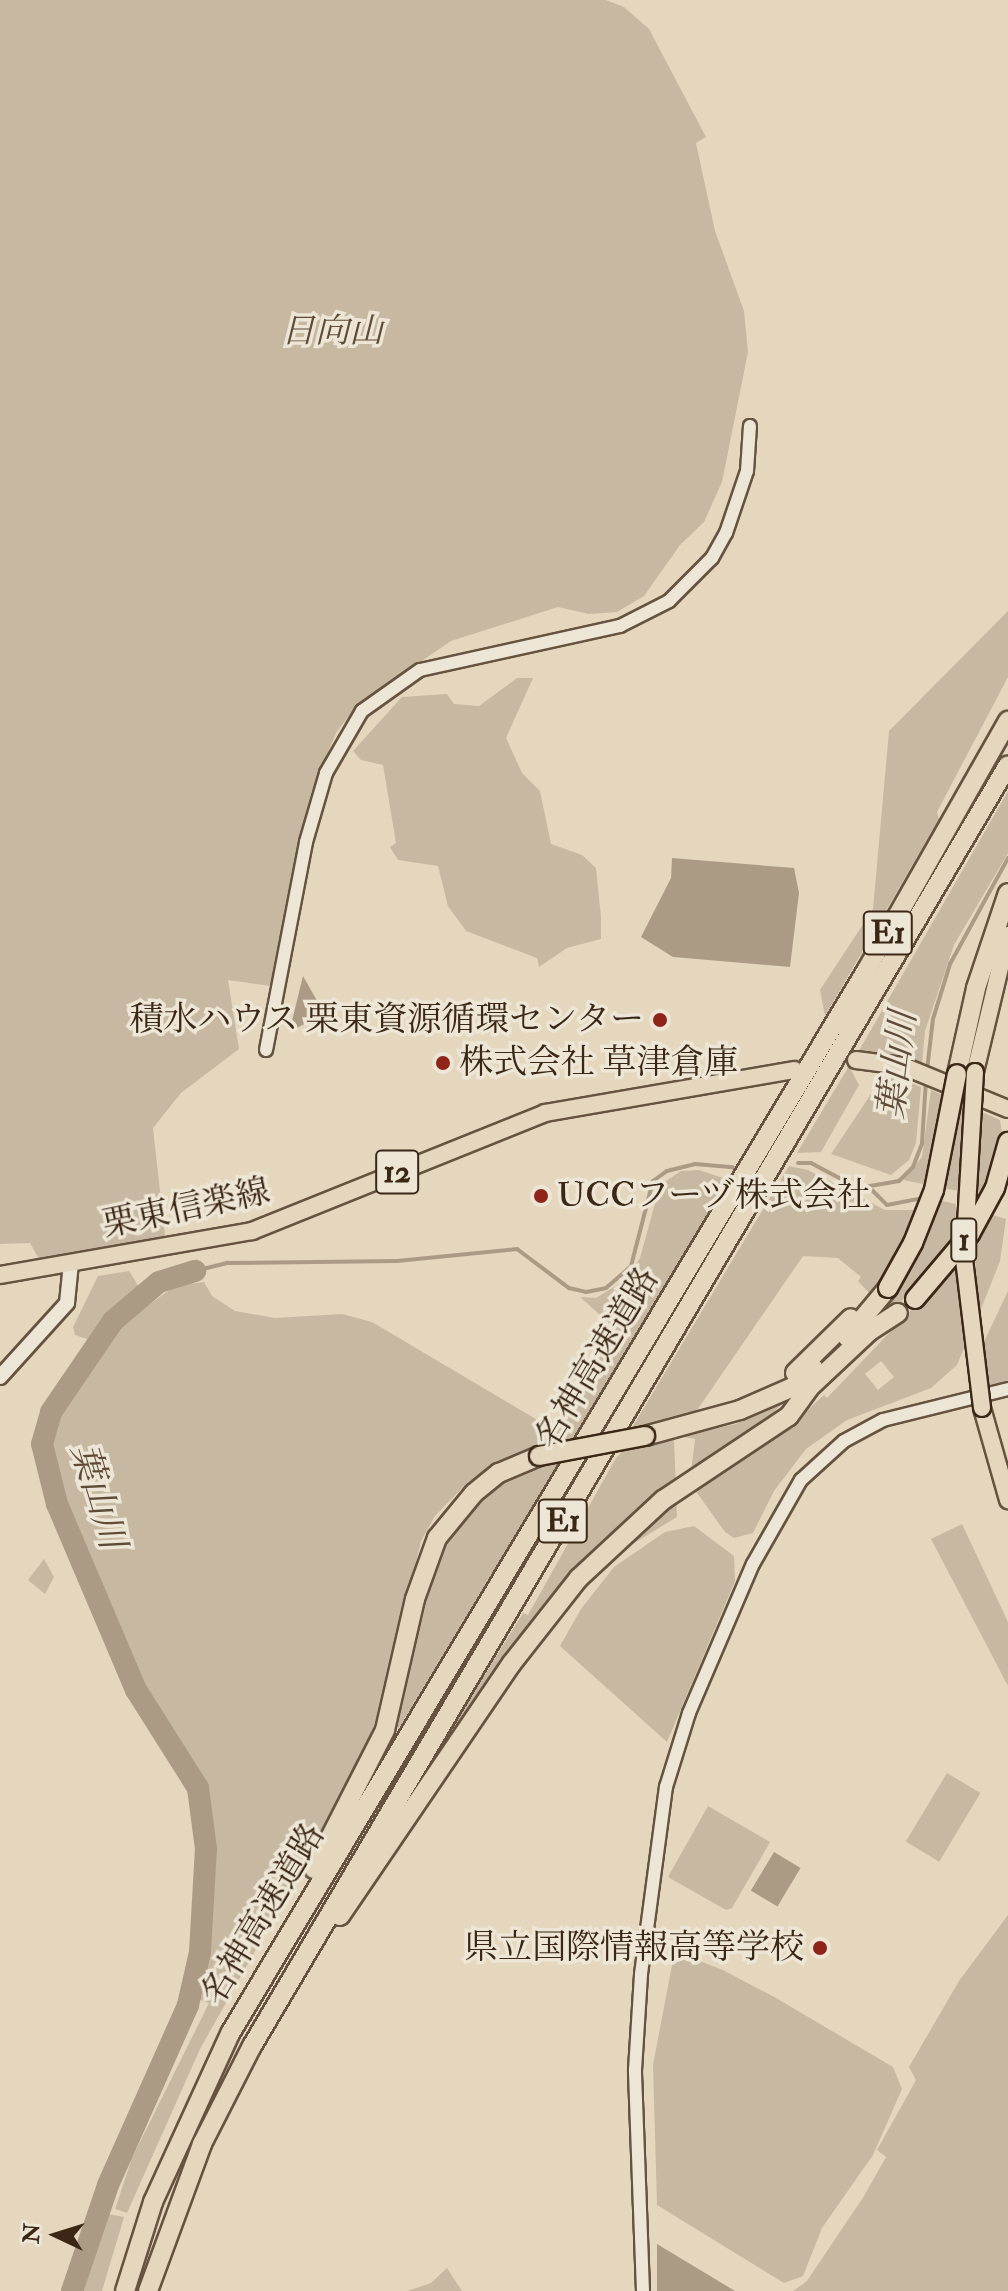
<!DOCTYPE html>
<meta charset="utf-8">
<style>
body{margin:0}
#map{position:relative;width:1008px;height:2291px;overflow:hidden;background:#e4d7be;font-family:"IM FELL Double Pica","Noto Serif JP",serif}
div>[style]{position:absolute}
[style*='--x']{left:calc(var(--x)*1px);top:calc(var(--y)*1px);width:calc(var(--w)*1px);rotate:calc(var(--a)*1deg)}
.green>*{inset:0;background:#c7b9a1;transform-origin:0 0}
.water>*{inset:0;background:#ab9b85;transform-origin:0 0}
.stream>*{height:4px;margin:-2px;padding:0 2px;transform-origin:2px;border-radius:2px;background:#ab9b85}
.river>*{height:22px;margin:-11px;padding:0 11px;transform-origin:11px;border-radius:11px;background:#ab9b85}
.roads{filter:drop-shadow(2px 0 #65533f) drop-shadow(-2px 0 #65533f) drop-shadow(0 2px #65533f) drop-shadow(0 -2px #65533f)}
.tertiary>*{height:12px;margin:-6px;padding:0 6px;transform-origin:6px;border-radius:6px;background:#ede5d5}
.secondary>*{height:14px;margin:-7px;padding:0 7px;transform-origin:7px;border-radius:7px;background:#ede5d5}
.primary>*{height:16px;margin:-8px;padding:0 8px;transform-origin:8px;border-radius:8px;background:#e4d7be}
.trunk>*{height:16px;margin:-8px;padding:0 8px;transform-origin:8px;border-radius:8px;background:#e4d7be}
.motorway>*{height:18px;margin:-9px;padding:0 9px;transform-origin:9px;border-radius:9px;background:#e4d7be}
.bridges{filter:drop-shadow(2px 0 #3b2715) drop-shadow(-2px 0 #3b2715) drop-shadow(0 2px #3b2715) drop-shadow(0 -2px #3b2715)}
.trunk-bridge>*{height:16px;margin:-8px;padding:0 8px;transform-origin:8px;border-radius:8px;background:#e4d7be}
.motorway-bridge>*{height:18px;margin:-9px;padding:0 9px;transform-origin:9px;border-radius:9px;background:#e4d7be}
.dots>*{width:22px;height:22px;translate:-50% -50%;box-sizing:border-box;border:4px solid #ede5d5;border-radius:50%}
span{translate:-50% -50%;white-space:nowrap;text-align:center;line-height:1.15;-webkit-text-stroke:7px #ede5d5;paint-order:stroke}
.shield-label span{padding:2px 6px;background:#ede5d5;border:2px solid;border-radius:6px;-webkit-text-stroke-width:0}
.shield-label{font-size:32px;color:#3b2715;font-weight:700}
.park-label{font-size:34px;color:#5e4c38;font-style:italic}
.poi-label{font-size:34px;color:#3b2715}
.right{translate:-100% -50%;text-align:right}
.left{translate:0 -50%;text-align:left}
.street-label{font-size:34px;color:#3b2715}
.water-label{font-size:36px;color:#5d4a37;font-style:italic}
.north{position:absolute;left:16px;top:2195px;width:80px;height:80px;-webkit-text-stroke:6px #ede5d5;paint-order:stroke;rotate:274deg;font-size:22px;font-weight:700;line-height:32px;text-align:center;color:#3b2715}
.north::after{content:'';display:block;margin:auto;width:28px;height:36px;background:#3b2715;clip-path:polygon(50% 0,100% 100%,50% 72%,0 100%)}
</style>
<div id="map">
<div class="green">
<div style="clip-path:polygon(0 0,606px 0,624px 7px,649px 29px,706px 137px,696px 143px,715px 231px,744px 311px,748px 352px,722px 482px,704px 522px,680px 545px,644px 596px,617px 612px,589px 614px,558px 607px,451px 641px,357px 705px,336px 733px,311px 793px,271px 986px,228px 980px,239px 1049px,181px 1093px,153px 1128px,165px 1236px,39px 1259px,30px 1243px,0 1244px)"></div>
<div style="clip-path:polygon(1008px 611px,1008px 677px,937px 812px,939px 819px,825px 1016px,820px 990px,873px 909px,889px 731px)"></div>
<div style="clip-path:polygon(517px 678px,533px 678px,506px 738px,522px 773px,540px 791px,551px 844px,582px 855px,596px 868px,601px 917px,601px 939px,567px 948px,539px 967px,537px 958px,466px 931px,448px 906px,438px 866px,398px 860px,390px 847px,396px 843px,383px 765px,361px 760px,353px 751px,402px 697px,447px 694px,454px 704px,479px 706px)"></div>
<div style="clip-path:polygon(1008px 791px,1008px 853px,954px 945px,925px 1031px,922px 1063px,883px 1052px,856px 1056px)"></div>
<div style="clip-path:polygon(849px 1066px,859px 1085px,821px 1152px,797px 1153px)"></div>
<div style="clip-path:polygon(885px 1073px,921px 1087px,916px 1143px,909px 1160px,891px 1175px,831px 1154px)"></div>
<div style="clip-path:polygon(931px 1090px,1000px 1120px,1003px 1139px,984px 1196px,903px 1180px,922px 1157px)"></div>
<div style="clip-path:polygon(789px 1166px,808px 1170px,885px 1210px,921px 1210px,877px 1291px,870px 1294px,858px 1281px,861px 1277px,838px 1258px,803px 1256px,691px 1419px,630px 1431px)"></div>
<div style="clip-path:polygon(699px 1170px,729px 1180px,572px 1441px,518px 1453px,468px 1482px,435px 1516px,421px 1541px,381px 1708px,354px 1775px,200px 2049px,127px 2213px,115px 2209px,132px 2158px,209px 2003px,195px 1998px,204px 1949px,210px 1838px,208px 1805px,195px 1770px,167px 1732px,135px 1669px,72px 1529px,49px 1460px,51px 1435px,70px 1400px,118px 1327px,175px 1286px,204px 1282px,212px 1296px,235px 1311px,275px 1318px,342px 1314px,372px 1322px,551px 1428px,599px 1369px,601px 1334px,608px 1322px,580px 1297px,596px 1298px,624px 1281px,640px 1258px,660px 1185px,681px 1171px)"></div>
<div style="clip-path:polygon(938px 1200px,956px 1204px,955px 1245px,899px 1304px,884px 1302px)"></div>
<div style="clip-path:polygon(990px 1214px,1006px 1219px,1000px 1261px,979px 1314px,974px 1241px)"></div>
<div style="clip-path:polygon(evenodd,956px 1263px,964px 1348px,957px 1365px,931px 1388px,847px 1420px,806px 1449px,774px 1491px,753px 1533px,734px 1538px,725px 1532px,695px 1490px,798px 1419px,824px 1395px,827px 1398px,956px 1263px,881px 1361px,894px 1377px,878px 1390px,865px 1374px,881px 1361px)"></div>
<div style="clip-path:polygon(129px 1271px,139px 1287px,90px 1340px,75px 1335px,73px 1327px,98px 1276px)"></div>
<div style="clip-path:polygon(1008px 1291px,1008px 1381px,989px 1385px,982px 1346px)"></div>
<div style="clip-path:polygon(781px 1405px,752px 1433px,691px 1472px,695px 1439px,680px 1436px,736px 1424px)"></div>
<div style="clip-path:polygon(674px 1440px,677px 1517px,608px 1559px,576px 1566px,441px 1745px,523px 1613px,528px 1615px,616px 1458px,627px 1447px)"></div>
<div style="clip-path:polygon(561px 1459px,399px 1728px,395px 1726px,428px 1588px,449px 1539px,464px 1516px,489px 1493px,519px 1473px)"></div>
<div style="clip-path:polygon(962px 1524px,1008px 1622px,1008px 1686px,931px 1539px)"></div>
<div style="clip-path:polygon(694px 1526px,734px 1556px,735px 1581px,667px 1742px,560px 1646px,581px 1609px,614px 1567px,665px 1532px)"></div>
<div style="clip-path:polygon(44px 1559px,54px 1577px,45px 1594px,28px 1580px)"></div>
<div style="left:947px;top:1773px;width:39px;height:80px;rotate:31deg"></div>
<div style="clip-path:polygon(708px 1806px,770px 1842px,732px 1908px,726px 1910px,668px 1877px)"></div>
<div style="clip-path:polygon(1008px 1915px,1008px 2291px,793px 2291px,807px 2281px,864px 2196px,886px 2157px,877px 2150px,916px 2080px,909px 2067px,959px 1981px)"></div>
<div style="clip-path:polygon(673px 1960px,697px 1960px,723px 1970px,776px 1998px,893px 2067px,902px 2089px,873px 2155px,822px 2228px,803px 2276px,784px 2283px,657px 2205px,653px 2065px)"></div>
<div style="clip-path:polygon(102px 2213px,124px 2217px,102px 2291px,78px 2291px)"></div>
<div style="clip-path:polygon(447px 2268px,462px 2291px,407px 2291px,431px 2283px)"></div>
</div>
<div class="water">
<div style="clip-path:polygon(672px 858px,794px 868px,799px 893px,790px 967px,673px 957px,641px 937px,671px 878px)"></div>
<div style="clip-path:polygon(303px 976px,324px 1013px,297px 1028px,292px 1021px)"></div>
<div style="left:774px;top:1852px;width:31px;height:45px;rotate:31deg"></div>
<div style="clip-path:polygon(657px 2244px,735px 2291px,657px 2291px)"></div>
</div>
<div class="stream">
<div style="--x:927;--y:1070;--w:51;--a:-83.3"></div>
<div style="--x:933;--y:1019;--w:58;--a:-72.8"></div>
<div style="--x:950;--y:964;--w:121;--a:-61.3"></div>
<div style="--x:798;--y:1163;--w:13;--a:0"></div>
<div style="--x:811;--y:1163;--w:53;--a:28"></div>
<div style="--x:858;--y:1188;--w:42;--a:-9.7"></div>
<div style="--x:899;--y:1181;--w:20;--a:-45"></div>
<div style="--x:913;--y:1167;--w:26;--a:-69"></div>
<div style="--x:922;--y:1143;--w:64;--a:-86.4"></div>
<div style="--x:872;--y:1190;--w:21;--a:45"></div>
<div style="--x:887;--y:1205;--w:36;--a:-11"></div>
<div style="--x:195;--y:1271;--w:34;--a:-14"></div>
<div style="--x:228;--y:1263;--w:169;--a:-0.7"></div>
<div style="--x:397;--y:1261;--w:121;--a:-5.7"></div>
<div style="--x:517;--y:1249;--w:65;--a:36.9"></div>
<div style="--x:569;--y:1288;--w:17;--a:13"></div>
<div style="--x:586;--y:1292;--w:20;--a:-11"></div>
<div style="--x:606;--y:1288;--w:33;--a:-41"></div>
<div style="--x:631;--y:1266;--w:88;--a:-75.5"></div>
<div style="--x:653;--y:1181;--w:17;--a:-36"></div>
<div style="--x:667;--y:1171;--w:29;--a:-14"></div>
<div style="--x:695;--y:1164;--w:38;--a:5"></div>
</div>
<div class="river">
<div style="--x:72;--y:2291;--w:112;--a:-71.2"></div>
<div style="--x:108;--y:2185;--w:197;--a:-66"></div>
<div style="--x:188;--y:2005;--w:54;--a:-77.2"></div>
<div style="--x:200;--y:1952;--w:103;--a:-86.7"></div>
<div style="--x:206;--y:1849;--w:62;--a:-97.5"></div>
<div style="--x:198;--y:1788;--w:116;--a:-122.3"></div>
<div style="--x:136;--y:1690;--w:202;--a:-113"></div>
<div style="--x:57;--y:1504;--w:62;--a:-104"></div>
<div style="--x:42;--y:1444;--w:33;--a:-74"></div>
<div style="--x:51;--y:1412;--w:110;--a:-55.7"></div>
<div style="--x:113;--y:1321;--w:60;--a:-40.3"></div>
<div style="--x:159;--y:1282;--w:38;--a:-17"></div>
</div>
<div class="roads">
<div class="tertiary">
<div style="--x:266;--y:1050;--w:212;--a:-79.1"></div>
<div style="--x:306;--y:842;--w:72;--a:-73.8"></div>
<div style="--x:326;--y:773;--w:72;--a:-59.9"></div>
<div style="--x:362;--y:711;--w:71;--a:-35.3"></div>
<div style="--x:420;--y:670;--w:205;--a:-12.4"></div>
<div style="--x:620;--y:626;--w:55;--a:-27"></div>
<div style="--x:669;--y:601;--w:61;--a:-45"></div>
<div style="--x:712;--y:558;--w:29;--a:-61"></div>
<div style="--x:726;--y:533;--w:65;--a:-71.3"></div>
<div style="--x:747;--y:471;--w:45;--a:-86.2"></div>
<div style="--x:643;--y:2291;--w:221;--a:-92.1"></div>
<div style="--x:635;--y:2070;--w:96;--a:-86.4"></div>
<div style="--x:641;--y:1974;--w:189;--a:-82.4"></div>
<div style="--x:666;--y:1787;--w:77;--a:-72.7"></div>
<div style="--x:689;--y:1713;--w:162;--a:-66.8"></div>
<div style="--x:753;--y:1564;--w:97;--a:-60.3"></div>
<div style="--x:801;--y:1480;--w:58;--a:-42.2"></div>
<div style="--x:844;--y:1441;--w:44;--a:-28.3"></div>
<div style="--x:883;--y:1420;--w:129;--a:-13.9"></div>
</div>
<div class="secondary">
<div style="--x:0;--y:1377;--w:100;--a:-47.8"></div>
<div style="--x:67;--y:1303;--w:40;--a:-84.3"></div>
</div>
<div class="primary">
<div style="--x:856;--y:1060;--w:47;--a:7.3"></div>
<div style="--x:903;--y:1066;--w:113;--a:22.3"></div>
<div style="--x:0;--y:1275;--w:256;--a:-9.9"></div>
<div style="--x:252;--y:1231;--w:316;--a:-21.9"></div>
<div style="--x:545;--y:1113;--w:253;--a:-9.8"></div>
</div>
<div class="trunk">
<div style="--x:975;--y:1072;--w:141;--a:-76.5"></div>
<div style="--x:982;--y:1408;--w:96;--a:74.2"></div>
</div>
<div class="motorway">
<div style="--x:957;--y:1074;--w:88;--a:-77.5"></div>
<div style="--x:976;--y:988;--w:100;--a:-71.4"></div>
<div style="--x:847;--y:1337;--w:64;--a:-50.1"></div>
<div style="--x:795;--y:1373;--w:78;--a:-44.5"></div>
<div style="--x:645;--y:1436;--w:98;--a:-15.3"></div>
<div style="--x:740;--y:1410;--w:58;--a:-23.5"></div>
<div style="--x:793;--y:1387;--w:28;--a:-42"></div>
<div style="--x:314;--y:1869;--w:156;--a:-62.9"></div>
<div style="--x:385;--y:1730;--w:134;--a:-77.1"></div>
<div style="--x:415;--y:1599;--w:65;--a:-70.2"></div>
<div style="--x:437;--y:1538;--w:58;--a:-50.6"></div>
<div style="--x:474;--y:1493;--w:32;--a:-39"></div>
<div style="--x:499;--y:1473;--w:43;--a:-23"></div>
<div style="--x:340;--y:1916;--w:306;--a:-55.8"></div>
<div style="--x:512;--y:1663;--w:108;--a:-51.8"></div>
<div style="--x:579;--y:1578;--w:115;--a:-42.9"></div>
<div style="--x:663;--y:1500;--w:151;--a:-33.7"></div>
<div style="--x:789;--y:1416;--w:34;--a:-54"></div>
<div style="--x:809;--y:1388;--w:83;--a:-43.1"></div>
<div style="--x:870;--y:1331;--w:33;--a:-33"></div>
<div style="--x:125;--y:2291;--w:93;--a:-72.5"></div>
<div style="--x:153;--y:2202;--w:187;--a:-65.4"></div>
<div style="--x:231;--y:2032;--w:1237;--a:-59.1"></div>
<div style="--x:866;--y:971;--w:288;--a:-60.4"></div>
<div style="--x:148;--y:2291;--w:157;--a:-69.8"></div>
<div style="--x:202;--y:2144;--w:110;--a:-63"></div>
<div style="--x:252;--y:2046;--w:1487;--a:-59.45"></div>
</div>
</div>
<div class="bridges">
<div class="trunk-bridge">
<div style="--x:975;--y:1072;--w:187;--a:93.4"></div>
<div style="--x:964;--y:1259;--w:150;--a:83.1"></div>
</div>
<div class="motorway-bridge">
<div style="--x:888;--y:1288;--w:51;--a:-60.9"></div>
<div style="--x:913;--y:1243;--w:57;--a:-68.4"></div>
<div style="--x:934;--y:1190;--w:118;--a:-78.8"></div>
<div style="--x:915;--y:1299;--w:85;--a:-49.8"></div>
<div style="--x:970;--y:1234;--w:52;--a:-61.5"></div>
<div style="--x:995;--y:1188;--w:48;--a:-74.2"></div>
<div style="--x:539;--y:1456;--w:108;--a:-10.7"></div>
</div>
</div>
<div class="dots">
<div style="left:660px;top:1020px;background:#8f2418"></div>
<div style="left:443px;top:1063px;background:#8f2418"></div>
<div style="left:541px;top:1196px;background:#8f2418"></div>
<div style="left:820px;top:1948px;background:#8f2418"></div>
</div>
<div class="shield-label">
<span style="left:888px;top:933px">E1</span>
<span style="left:397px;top:1172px">12</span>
<span style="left:964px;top:1240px">1</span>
<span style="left:563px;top:1521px">E1</span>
</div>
<div class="park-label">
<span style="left:332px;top:332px">日向山</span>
</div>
<div class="poi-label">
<span class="right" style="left:644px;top:1020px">積水ハウス 栗東資源循環センター</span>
<span class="left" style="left:459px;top:1063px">株式会社 草津倉庫</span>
<span class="left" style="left:557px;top:1196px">UCCフーヅ株式会社</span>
<span class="right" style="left:804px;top:1948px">県立国際情報高等学校</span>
</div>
<div class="street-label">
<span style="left:186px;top:1208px;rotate:-12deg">栗東信楽線</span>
<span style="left:597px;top:1358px;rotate:-59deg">名神高速道路</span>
<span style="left:263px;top:1914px;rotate:-59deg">名神高速道路</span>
</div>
<div class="water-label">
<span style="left:897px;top:1065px;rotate:-83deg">葉山川</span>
<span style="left:98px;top:1496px;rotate:73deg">葉山川</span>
</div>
<div class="north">N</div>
</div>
